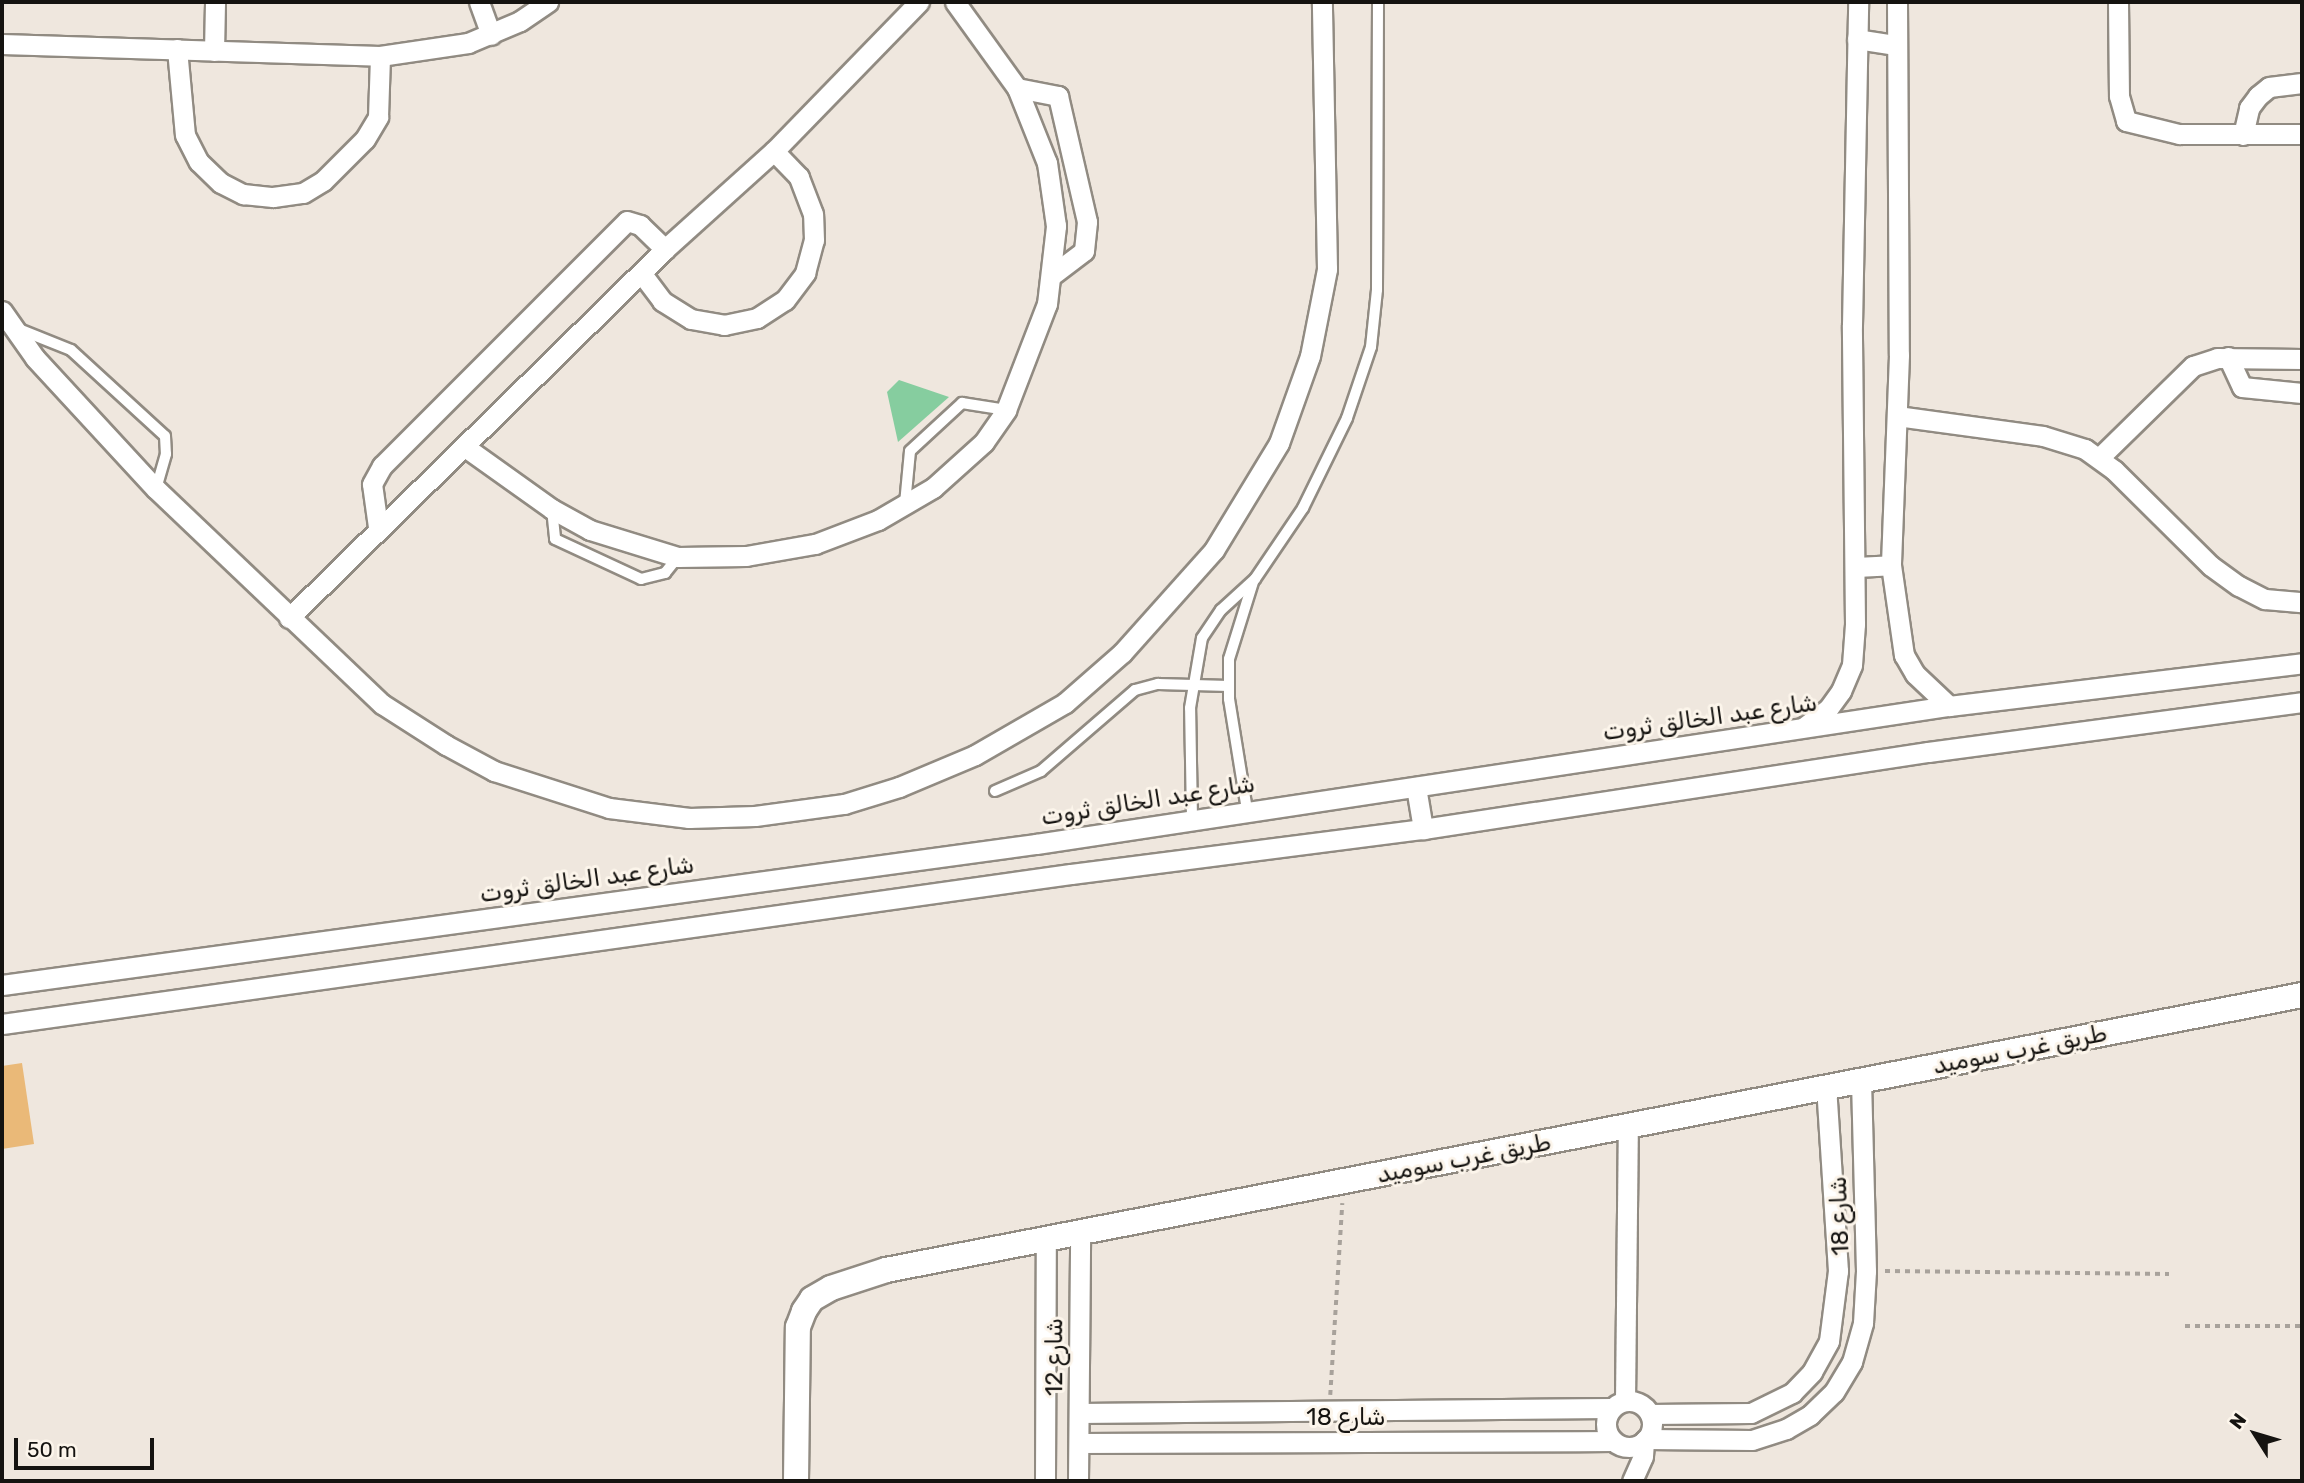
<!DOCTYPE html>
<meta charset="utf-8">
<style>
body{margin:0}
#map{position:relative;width:2304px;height:1483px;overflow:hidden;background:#efe7de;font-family:Rubik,Cairo,sans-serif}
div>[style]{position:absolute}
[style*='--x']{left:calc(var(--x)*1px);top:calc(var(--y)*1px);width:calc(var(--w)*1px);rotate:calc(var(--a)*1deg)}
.green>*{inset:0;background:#86cd9f}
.building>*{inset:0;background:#eab978}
.path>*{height:3.5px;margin-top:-1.75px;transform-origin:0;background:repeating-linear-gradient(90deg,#a8a29b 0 5px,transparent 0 10px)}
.roads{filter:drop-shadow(2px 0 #918b82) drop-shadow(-2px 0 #918b82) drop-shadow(0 2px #918b82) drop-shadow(0 -2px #918b82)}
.service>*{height:10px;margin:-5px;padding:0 5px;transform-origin:5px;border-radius:5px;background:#fff}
.minor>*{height:19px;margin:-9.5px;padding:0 9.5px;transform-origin:9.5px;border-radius:9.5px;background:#fff}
.minor>.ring{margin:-9.5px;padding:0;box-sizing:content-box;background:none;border:19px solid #fff;border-radius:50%}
.tertiary>*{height:24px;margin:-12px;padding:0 12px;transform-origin:12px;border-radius:12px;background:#fff}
span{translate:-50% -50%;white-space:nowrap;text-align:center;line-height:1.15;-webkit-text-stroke:6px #fcf5eb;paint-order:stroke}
.street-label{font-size:24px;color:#151310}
.frame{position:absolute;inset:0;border:4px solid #151310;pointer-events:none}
.north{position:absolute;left:2220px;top:1399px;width:70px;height:70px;-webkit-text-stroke:5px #fcf5eb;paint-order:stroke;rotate:307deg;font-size:19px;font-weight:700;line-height:28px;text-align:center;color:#151310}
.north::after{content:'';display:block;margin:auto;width:24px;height:32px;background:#151310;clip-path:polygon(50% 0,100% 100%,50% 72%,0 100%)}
.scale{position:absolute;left:14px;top:1438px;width:140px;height:32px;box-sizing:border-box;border:4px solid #151310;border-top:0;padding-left:9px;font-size:21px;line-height:24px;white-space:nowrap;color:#151310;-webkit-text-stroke:5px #fcf5eb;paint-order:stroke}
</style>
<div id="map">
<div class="green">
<div style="clip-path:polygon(899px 380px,949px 397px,898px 442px,887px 392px)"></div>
</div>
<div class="building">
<div style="clip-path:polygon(22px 1063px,34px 1144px,2px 1149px,2px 1066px)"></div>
</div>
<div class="path">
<div style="--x:1885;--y:1271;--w:284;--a:0.6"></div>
<div style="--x:2185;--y:1326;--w:117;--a:0"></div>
<div style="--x:1330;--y:1395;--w:192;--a:-86.4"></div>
</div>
<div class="roads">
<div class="service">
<div style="--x:16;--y:328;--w:59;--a:21.8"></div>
<div style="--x:71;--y:350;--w:127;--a:42.5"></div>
<div style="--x:165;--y:436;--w:18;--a:87"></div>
<div style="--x:166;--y:454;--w:35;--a:106"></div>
<div style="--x:905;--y:504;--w:53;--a:-84.6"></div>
<div style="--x:910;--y:451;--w:71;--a:-42.7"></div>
<div style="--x:962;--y:403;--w:45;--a:9"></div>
<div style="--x:552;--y:509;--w:30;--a:84"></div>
<div style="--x:555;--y:539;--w:95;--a:24.9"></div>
<div style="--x:641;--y:579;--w:25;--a:-14"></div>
<div style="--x:665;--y:573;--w:21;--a:-51"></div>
<div style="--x:995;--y:791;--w:50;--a:-23.5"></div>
<div style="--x:1041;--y:771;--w:124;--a:-40.8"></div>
<div style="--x:1135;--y:690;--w:24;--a:-15"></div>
<div style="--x:1158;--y:684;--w:71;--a:1.6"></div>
<div style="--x:1247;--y:810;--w:112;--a:-99.2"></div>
<div style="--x:1229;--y:699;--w:40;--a:-90"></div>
<div style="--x:1229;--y:659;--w:81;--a:-72.7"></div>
<div style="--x:1192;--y:818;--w:110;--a:-91"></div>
<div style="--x:1190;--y:708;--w:71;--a:-80.3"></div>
<div style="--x:1202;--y:638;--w:34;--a:-56"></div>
<div style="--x:1221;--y:610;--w:46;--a:-42.4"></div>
<div style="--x:1255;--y:579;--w:86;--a:-55.9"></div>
<div style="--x:1303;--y:508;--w:100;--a:-63.9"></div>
<div style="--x:1347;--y:418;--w:75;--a:-71.3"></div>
<div style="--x:1371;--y:347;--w:57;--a:-84"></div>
<div style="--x:1377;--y:290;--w:288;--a:-89.8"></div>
</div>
<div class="minor">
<div style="--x:479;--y:2;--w:35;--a:70"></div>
<div style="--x:1897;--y:2;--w:353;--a:89.7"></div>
<div style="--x:1899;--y:355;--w:210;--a:92.2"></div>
<div style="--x:1891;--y:565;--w:91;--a:81.8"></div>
<div style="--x:1904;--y:655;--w:22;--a:60"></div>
<div style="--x:1915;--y:674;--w:47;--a:43.3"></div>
<div style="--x:2118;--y:2;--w:94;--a:89.4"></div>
<div style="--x:2119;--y:96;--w:26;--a:74"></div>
<div style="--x:2126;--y:121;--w:55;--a:13.8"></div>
<div style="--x:2179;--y:134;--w:123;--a:0"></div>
<div style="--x:1857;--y:39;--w:38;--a:9"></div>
<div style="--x:2;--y:44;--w:378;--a:1.8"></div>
<div style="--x:380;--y:56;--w:89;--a:-8.4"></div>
<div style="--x:468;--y:43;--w:56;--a:-22.9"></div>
<div style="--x:520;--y:21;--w:34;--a:-34"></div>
<div style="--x:177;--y:49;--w:86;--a:84.7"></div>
<div style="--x:185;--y:135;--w:30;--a:63"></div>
<div style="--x:199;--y:162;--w:30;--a:44"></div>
<div style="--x:221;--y:183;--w:25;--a:27"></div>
<div style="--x:243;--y:194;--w:30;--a:6"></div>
<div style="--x:273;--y:197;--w:30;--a:-8"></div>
<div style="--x:303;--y:193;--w:23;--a:-31"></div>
<div style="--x:323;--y:181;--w:59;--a:-45"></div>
<div style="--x:365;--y:139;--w:26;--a:-59"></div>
<div style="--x:378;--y:117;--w:61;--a:-88.1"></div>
<div style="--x:214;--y:51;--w:49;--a:-88.8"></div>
<div style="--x:1017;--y:88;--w:42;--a:11"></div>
<div style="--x:1058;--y:96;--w:129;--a:77"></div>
<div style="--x:1087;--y:222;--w:29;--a:96"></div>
<div style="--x:1084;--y:251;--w:40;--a:143"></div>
<div style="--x:2243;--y:135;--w:28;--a:-77"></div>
<div style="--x:2249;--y:108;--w:15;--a:-53"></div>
<div style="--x:2258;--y:96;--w:14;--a:-39"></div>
<div style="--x:2269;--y:87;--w:33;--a:-7"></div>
<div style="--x:642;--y:274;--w:34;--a:53"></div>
<div style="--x:662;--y:301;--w:34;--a:32"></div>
<div style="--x:691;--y:319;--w:34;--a:10"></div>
<div style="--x:724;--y:325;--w:34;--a:-12"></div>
<div style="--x:757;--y:318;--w:33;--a:-33"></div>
<div style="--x:785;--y:300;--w:34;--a:-53"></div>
<div style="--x:805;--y:273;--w:34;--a:-75"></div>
<div style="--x:814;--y:240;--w:26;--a:-92"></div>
<div style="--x:813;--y:214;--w:40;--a:-111"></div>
<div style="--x:799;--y:177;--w:36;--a:-134"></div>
<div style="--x:2;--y:311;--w:57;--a:54.9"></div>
<div style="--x:35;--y:358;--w:178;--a:47.3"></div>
<div style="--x:156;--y:489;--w:312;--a:43.6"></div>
<div style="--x:382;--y:704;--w:76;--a:32.6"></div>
<div style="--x:446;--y:745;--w:55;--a:28.4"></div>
<div style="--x:494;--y:771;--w:121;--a:17.8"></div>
<div style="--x:609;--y:808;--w:81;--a:7.1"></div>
<div style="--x:689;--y:818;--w:66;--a:-1.7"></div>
<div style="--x:755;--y:816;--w:90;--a:-7.7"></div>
<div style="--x:844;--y:804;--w:58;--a:-17.2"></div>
<div style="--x:899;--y:787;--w:82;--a:-22.8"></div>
<div style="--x:975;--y:755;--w:104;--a:-30"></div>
<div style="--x:1065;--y:703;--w:76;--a:-41.3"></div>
<div style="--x:1122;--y:653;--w:138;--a:-48.2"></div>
<div style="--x:1214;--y:550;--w:125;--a:-58.7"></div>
<div style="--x:1279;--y:443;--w:92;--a:-70.4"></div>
<div style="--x:1310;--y:356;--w:89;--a:-78.9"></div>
<div style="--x:1327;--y:269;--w:267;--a:-91.1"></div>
<div style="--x:2228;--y:357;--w:33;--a:65"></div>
<div style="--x:2242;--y:387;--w:60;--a:5.7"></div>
<div style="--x:1897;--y:416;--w:147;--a:7.8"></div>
<div style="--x:2043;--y:436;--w:44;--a:17.2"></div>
<div style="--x:2085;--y:449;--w:36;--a:36"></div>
<div style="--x:2114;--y:470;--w:136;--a:44.7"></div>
<div style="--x:2211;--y:566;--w:34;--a:36"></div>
<div style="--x:2239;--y:586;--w:29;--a:27"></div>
<div style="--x:2265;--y:599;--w:37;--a:5"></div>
<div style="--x:465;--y:447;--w:107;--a:35.5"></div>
<div style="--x:552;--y:509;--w:43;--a:28.9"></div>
<div style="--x:590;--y:530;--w:92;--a:17.1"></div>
<div style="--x:678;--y:557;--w:68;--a:-0.8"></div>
<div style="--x:746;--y:556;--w:70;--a:-9.9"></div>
<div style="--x:815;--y:544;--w:67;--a:-20.9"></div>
<div style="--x:878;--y:520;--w:64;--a:-30.2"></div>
<div style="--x:933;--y:488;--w:69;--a:-42"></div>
<div style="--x:984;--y:442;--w:39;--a:-55"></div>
<div style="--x:1006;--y:410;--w:114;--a:-68.9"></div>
<div style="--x:1047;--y:304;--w:79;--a:-83.4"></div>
<div style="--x:1056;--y:226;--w:64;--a:-98.1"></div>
<div style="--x:1047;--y:163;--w:81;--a:-111.8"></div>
<div style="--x:1017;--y:88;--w:106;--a:-125.8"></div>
<div style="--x:2099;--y:458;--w:132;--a:-44.4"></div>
<div style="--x:2193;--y:366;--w:25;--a:-18"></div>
<div style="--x:2217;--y:358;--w:85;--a:0.7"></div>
<div style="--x:378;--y:527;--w:43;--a:-97.9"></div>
<div style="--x:372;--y:484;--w:21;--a:-61"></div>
<div style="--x:382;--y:466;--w:346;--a:-45"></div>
<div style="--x:627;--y:221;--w:14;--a:17"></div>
<div style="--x:640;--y:225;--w:35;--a:44"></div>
<div style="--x:1856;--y:567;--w:35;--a:-3"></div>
<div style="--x:289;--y:618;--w:527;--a:-44.46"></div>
<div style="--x:665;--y:249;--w:147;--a:-42"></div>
<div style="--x:774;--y:151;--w:208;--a:-45.8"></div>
<div style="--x:1804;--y:727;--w:30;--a:-37"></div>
<div style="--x:1828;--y:709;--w:22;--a:-54"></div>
<div style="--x:1841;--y:691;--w:28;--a:-67"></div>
<div style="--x:1852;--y:665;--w:41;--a:-85.8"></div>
<div style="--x:1855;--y:624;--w:299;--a:-90.6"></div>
<div style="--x:1852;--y:325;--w:323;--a:-88.9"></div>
<div style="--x:1416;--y:787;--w:43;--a:80.5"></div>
<div style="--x:2;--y:985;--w:1044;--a:-7.77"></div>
<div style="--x:1036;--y:844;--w:923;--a:-8.6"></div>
<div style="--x:1949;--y:706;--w:356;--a:-6.9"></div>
<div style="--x:2;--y:1024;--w:1079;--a:-7.99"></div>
<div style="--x:1071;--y:874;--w:355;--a:-7.3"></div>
<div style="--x:1423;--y:829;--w:511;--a:-8.67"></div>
<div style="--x:1928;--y:752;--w:377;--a:-7.6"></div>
<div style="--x:1625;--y:1401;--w:273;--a:-89.4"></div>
<div class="ring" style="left:1606px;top:1401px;width:27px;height:27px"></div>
<div style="--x:1079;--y:1413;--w:533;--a:-0.54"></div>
<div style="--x:1650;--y:1414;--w:101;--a:-0.6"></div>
<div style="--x:1751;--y:1413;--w:46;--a:-26"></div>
<div style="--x:1792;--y:1393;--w:29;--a:-46"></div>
<div style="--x:1812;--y:1372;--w:35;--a:-61"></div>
<div style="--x:1829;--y:1341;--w:71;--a:-82.7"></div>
<div style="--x:1838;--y:1271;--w:185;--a:-93.7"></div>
<div style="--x:1646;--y:1439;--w:106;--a:0.5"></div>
<div style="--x:1752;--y:1440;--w:36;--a:-18"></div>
<div style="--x:1786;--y:1429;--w:28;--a:-30"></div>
<div style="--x:1810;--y:1415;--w:33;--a:-44"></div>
<div style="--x:1834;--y:1392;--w:35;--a:-59"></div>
<div style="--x:1852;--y:1362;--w:41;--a:-74.2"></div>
<div style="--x:1863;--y:1323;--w:52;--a:-86.7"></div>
<div style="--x:1866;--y:1271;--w:190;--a:-91.5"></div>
<div style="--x:1079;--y:1443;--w:534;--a:-0.21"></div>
<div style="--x:1045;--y:1481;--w:242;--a:-89.8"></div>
<div style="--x:1078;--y:1481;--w:248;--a:-89.5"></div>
<div style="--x:1632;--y:1481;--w:27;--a:-66"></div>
<div style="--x:1643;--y:1456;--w:15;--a:-86"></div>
</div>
<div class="tertiary">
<div style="--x:796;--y:1481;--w:154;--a:-89.3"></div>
<div style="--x:798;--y:1327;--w:17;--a:-69"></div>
<div style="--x:804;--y:1311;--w:14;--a:-56"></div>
<div style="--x:812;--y:1299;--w:22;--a:-30"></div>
<div style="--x:831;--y:1288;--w:58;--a:-18.1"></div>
<div style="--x:886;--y:1270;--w:1442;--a:-10.99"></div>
</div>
</div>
<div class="street-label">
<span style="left:1710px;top:718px;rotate:-8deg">شارع عبد الخالق ثروت</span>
<span style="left:1148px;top:801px;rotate:-9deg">شارع عبد الخالق ثروت</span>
<span style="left:587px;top:880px;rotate:-8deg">شارع عبد الخالق ثروت</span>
<span style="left:2020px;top:1050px;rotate:-11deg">طريق غرب سوميد</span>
<span style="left:1464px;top:1159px;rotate:-11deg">طريق غرب سوميد</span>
<span style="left:1840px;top:1216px;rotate:-92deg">شارع 18</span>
<span style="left:1055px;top:1357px;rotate:-90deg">شارع 12</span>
<span style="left:1346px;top:1418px">شارع 18</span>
</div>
<div class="frame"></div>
<div class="north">N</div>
<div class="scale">50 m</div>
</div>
